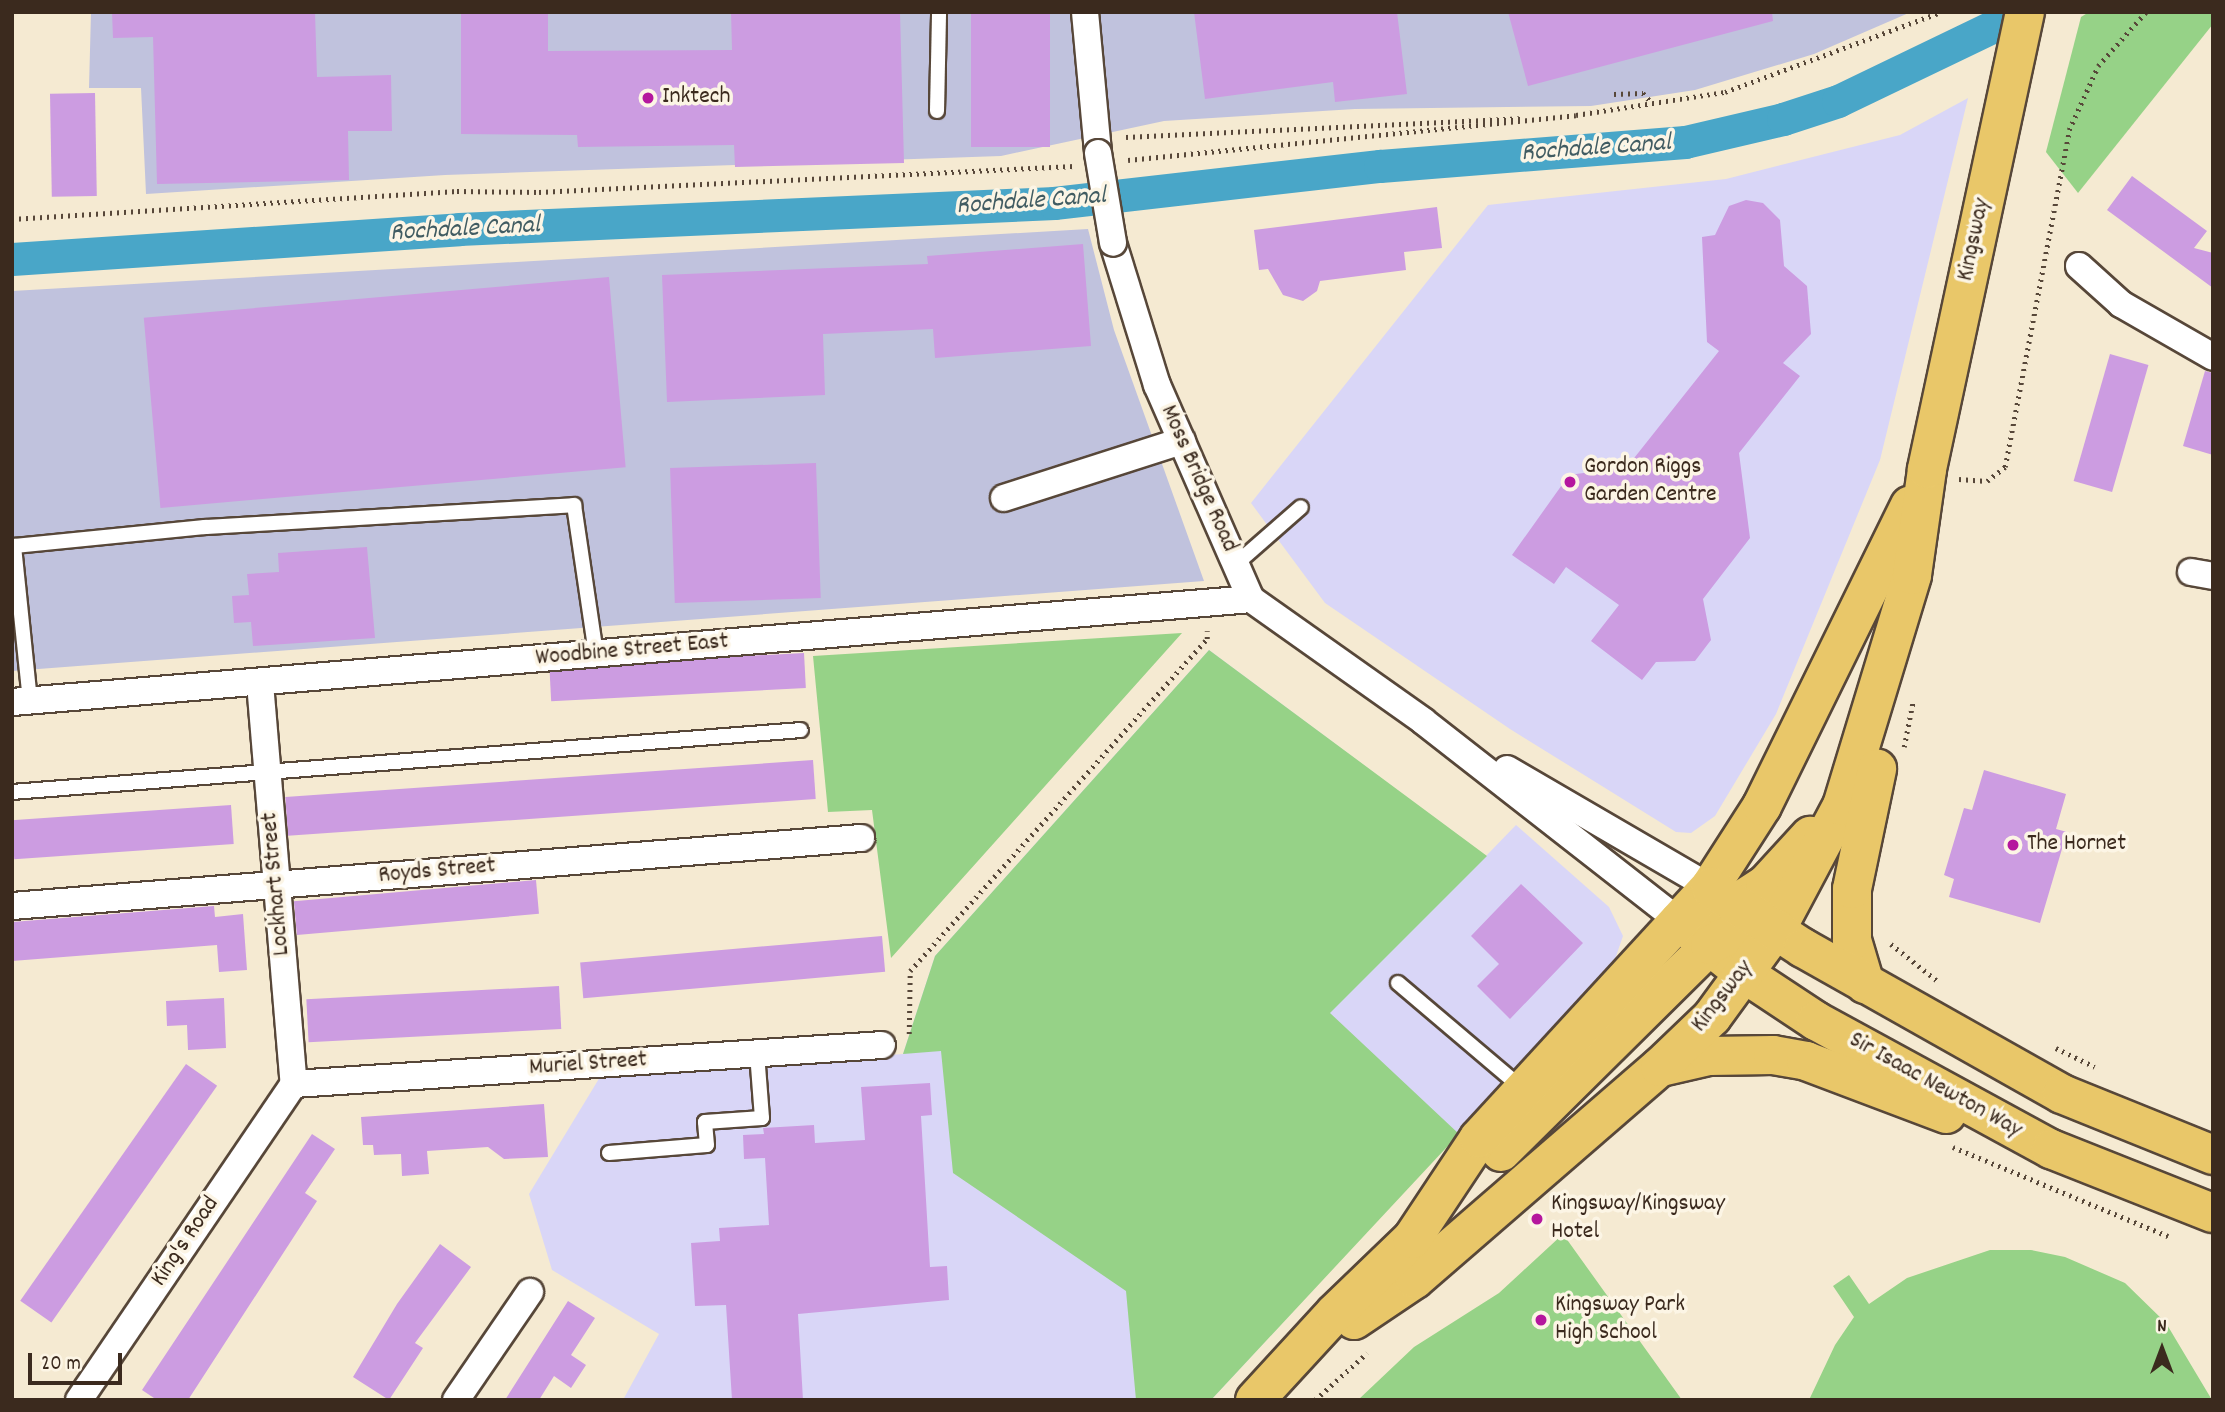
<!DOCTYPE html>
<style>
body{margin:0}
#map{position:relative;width:2225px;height:1412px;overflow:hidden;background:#f5ead2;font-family:Dekko,sans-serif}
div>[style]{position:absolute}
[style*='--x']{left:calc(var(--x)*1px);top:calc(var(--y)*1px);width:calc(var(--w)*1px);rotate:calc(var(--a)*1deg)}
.built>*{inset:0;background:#d9d6f7}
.industrial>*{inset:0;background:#c0c2dd}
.green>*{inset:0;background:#96d287}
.canal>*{height:33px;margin:-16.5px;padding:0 16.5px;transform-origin:16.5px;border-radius:16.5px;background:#49a6c8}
.building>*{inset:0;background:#cc9ce1;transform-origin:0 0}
.path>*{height:4.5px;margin-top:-2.25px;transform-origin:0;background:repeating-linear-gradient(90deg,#574739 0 2px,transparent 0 7px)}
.roads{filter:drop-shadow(2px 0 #574739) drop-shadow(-2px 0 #574739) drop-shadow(0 2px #574739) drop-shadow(0 -2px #574739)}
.service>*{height:14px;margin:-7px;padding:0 7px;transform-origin:7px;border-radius:7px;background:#fff}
.minor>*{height:26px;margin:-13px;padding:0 13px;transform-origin:13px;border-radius:13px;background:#fff}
.primary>*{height:38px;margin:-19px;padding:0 19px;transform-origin:19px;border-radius:19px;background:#e9c769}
.trunk>*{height:38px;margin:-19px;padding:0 19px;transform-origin:19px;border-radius:19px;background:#e9c769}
.bridges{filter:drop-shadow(2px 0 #574739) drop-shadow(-2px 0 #574739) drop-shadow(0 2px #574739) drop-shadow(0 -2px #574739)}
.minor-bridge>*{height:26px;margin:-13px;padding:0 13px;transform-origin:13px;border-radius:13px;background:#fff}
.dots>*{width:19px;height:19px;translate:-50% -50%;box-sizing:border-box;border:4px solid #fcf5e5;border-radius:50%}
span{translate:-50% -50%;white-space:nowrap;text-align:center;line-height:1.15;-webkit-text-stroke:7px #fcf5e5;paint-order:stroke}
.poi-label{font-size:24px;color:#3b2a1e}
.left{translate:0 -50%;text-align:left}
.street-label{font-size:24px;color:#3b2a1e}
.water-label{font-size:26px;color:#415c62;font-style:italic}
.frame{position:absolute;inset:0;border:14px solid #3b2a1e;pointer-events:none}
.north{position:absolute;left:2127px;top:1314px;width:70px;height:70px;-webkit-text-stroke:5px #fcf5e5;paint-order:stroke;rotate:0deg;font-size:19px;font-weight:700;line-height:28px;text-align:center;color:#3b2a1e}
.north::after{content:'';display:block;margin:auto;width:24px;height:32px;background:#3b2a1e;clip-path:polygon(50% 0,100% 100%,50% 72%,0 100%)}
.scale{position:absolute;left:28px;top:1353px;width:94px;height:32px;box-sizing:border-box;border:4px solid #3b2a1e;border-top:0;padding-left:9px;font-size:21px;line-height:24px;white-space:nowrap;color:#3b2a1e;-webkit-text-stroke:5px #fcf5e5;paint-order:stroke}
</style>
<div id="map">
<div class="built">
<div style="clip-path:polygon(1968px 98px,1880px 460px,1776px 714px,1715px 816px,1691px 833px,1676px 832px,1510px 729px,1325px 603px,1251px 503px,1488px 205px,1726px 179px,1900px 135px)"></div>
<div style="clip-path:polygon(1209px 650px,1486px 856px,1516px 825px,1609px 907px,1623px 936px,1613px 965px,1211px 1400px,623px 1400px,659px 1334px,552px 1270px,529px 1194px,600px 1077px,903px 1054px,935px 956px)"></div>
</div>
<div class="industrial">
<div style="clip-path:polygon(91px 12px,1911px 12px,1814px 54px,1695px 90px,1591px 106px,1355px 109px,1164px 121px,1001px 156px,445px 175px,146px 194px,141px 88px,89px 88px)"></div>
<div style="clip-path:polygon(1088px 229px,1114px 330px,1204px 581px,12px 671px,12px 291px)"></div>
</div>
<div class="green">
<div style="clip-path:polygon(2089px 12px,2213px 12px,2213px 24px,2078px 193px,2046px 152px,2081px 17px)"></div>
<div style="clip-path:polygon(1182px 633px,891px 958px,872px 810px,828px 812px,813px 656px)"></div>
<div style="clip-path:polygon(1209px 650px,1487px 856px,1330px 1013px,1459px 1134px,1211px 1400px,1136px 1400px,1126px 1291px,953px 1173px,941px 1051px,903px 1054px,935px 956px)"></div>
<div style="clip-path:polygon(1563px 1234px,1682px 1400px,1358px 1400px,1414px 1347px,1499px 1293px)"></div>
<div style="clip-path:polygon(1990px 1250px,2031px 1250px,2065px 1257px,2125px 1283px,2166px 1323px,2212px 1400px,1809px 1400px,1835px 1345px,1854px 1317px,1833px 1286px,1849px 1275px,1869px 1304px,1907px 1278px)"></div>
</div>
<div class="canal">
<div style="--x:12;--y:259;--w:448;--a:-3.8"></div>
<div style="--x:459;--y:229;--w:596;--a:-2.5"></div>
<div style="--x:1054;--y:203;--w:328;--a:-6.5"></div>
<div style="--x:1380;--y:166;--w:306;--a:-4.5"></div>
<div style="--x:1685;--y:142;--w:101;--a:-13.2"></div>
<div style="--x:1783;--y:119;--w:58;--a:-18.1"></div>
<div style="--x:1838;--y:101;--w:205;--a:-25.7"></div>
</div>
<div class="building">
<div style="clip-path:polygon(112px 12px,315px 12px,317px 77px,391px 75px,392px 131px,348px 131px,349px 180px,157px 184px,153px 37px,113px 38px)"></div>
<div style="clip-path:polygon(461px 12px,548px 12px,548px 51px,732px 50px,731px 12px,900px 12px,904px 163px,735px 167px,734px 145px,578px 147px,577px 135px,461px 134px)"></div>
<div style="left:971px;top:12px;width:79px;height:135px"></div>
<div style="clip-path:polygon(1194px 12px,1397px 12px,1407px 94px,1335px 102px,1333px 82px,1205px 99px)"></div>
<div style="clip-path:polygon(1508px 12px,1772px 12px,1773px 21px,1528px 86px)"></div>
<div style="left:95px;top:93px;width:103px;height:45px;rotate:89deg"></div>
<div style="clip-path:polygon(2132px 176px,2207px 231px,2194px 248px,2213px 253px,2213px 288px,2107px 210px)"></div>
<div style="clip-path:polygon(1746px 200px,1763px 203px,1780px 220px,1784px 266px,1807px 286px,1811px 334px,1783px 363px,1800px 376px,1739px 453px,1750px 538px,1703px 599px,1711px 640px,1695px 661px,1656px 662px,1642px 680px,1591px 641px,1619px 605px,1566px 567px,1554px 584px,1512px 555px,1569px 475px,1627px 467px,1719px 351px,1707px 342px,1702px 237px,1715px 235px,1729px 206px)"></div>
<div style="clip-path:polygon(1437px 207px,1442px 248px,1404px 252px,1406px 270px,1320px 281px,1317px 291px,1303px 301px,1283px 295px,1268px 269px,1259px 270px,1254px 230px)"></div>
<div style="clip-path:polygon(1083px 244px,1091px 346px,935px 358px,933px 329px,823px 334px,825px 395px,667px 402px,662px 275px,928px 264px,927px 256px)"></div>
<div style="left:609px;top:277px;width:191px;height:467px;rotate:85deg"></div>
<div style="left:2110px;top:354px;width:40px;height:132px;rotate:16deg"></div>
<div style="clip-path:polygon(2205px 371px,2213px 373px,2213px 455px,2183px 446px)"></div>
<div style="left:816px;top:463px;width:135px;height:146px;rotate:88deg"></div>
<div style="clip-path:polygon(367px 547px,375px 638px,253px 646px,251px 622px,234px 623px,232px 596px,249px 595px,247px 574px,279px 572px,278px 553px)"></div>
<div style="left:804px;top:653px;width:35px;height:255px;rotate:87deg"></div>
<div style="left:813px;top:760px;width:39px;height:529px;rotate:86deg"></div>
<div style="clip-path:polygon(1984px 770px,2066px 794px,2056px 829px,2067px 832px,2040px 923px,1949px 897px,1954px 879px,1944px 875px,1964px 808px,1972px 810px)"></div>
<div style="left:231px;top:805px;width:39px;height:220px;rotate:86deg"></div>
<div style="left:536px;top:880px;width:34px;height:243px;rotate:85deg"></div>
<div style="clip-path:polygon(1521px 884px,1583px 943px,1510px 1019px,1477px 986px,1499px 964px,1471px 936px)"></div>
<div style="clip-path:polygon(214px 906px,215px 917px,243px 914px,247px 970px,219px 972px,217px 945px,12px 961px,12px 922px)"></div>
<div style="left:882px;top:936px;width:36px;height:303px;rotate:85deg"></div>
<div style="left:559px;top:986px;width:43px;height:253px;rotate:87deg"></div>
<div style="clip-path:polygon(224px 998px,226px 1048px,188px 1050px,187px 1025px,167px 1026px,166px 1001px)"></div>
<div style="left:186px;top:1064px;width:38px;height:289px;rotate:35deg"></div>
<div style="clip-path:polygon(930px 1083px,932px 1115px,921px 1116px,930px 1267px,947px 1266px,949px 1300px,798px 1314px,803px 1400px,732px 1400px,726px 1305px,695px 1306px,691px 1243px,720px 1241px,719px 1228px,769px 1225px,765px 1158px,744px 1159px,743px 1135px,764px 1134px,763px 1128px,814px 1125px,815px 1143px,865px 1140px,861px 1087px)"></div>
<div style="clip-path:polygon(544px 1104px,548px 1157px,504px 1159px,488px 1147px,427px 1151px,429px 1174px,402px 1176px,401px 1154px,374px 1155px,373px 1145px,363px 1145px,361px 1117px)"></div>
<div style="clip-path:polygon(312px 1134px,335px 1149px,305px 1193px,317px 1201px,188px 1400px,157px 1400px,142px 1390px)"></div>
<div style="clip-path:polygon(440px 1244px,471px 1267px,415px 1343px,423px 1348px,389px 1400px,353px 1377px,397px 1304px)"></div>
<div style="clip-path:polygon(568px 1301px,595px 1318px,571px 1355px,586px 1365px,571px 1388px,554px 1376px,539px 1400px,505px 1400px)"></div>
</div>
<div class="path">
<div style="--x:1614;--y:94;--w:29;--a:-2"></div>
<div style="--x:1643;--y:93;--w:13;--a:48"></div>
<div style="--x:1126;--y:137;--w:396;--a:-2.7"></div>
<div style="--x:1128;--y:160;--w:450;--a:-5.7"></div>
<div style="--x:1576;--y:115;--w:151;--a:-8.8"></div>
<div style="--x:1725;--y:92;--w:230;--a:-20.3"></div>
<div style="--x:12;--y:219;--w:446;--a:-3.6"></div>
<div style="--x:457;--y:191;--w:82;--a:0.7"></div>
<div style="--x:539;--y:192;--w:536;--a:-2.78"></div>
<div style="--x:1959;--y:479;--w:28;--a:4"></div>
<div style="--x:1987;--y:481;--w:23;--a:-38"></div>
<div style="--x:2005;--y:467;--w:343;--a:-79.2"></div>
<div style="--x:2069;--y:130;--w:70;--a:-65.6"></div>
<div style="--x:2098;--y:66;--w:72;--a:-48.4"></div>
<div style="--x:1904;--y:747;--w:47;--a:-78.9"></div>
<div style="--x:1891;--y:944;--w:61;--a:38.4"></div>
<div style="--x:909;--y:1034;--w:63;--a:-89.1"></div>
<div style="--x:910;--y:971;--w:445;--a:-48.2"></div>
<div style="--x:1207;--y:639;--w:8;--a:-90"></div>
<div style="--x:2056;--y:1048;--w:43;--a:26"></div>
<div style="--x:1953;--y:1147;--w:233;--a:22.5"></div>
<div style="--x:1315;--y:1400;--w:70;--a:-42.1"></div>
</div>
<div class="roads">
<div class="service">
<div style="--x:937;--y:111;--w:99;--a:-88.8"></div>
<div style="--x:1236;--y:564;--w:86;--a:-41.2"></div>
<div style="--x:30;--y:701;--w:156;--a:-95.9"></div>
<div style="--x:14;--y:546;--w:192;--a:-5.7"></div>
<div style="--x:205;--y:527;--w:370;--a:-3.4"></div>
<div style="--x:574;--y:505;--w:151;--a:81.6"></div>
<div style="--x:12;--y:792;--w:791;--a:-4.49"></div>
<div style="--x:1398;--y:983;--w:164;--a:40.3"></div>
<div style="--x:609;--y:1153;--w:98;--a:-4.7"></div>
<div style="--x:707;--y:1145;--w:23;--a:-95"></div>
<div style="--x:705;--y:1122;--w:57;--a:-4"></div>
<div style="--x:762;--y:1118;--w:65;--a:-94.4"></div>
</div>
<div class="minor">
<div style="--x:1085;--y:12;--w:142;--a:84.7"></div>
<div style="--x:1113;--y:243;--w:149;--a:72.8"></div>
<div style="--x:1157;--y:385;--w:234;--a:66.3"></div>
<div style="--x:1251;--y:599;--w:211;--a:35.3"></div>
<div style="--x:1423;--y:721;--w:325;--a:38"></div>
<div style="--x:2079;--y:266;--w:57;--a:42.1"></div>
<div style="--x:2121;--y:304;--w:106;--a:29.9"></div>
<div style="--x:1004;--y:498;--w:187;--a:-17.8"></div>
<div style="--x:2191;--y:572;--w:22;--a:10"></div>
<div style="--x:260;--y:683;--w:402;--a:85.2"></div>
<div style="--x:12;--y:702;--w:1243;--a:-4.75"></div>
<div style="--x:1507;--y:769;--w:235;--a:30.2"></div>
<div style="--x:12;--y:906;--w:852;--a:-4.58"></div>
<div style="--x:294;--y:1084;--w:589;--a:-3.79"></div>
<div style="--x:79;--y:1400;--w:382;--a:-55.8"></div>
<div style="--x:456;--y:1400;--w:131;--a:-55.6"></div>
</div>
<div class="primary">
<div style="--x:1710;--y:887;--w:96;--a:-57.3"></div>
<div style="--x:1762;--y:806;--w:335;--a:-63.8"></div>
<div style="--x:1679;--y:921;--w:36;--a:-9"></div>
<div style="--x:1715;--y:915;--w:25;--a:-29"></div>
<div style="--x:1737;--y:903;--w:33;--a:-33"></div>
<div style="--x:1765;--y:885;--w:67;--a:-47.4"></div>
<div style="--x:1777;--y:928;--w:138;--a:-62"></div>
<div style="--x:1842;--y:806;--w:241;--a:-73.1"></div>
<div style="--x:1912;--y:575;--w:107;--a:-81.9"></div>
<div style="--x:1927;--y:469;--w:467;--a:-77.9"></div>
<div style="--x:1865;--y:984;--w:46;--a:-106.5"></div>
<div style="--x:1852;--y:940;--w:51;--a:-90"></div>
<div style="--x:1852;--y:889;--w:123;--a:-78.2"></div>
</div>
<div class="trunk">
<div style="--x:1679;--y:921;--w:81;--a:39"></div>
<div style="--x:1742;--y:972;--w:89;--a:33.5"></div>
<div style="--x:1816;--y:1021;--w:268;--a:28.6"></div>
<div style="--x:2051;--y:1149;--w:174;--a:21.6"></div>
<div style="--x:1661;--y:1067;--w:49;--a:-12.9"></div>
<div style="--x:1709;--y:1056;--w:64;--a:-0.9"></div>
<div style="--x:1773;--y:1055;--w:34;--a:10"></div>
<div style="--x:1806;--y:1061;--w:150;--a:20.7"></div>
<div style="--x:1501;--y:1152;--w:294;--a:-44.7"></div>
<div style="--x:1710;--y:945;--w:24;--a:-28"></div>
<div style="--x:1354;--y:1320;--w:73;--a:-33.9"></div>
<div style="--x:1415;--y:1279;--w:324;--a:-40.9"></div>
<div style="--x:1660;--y:1067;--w:72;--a:-43.9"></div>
<div style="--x:1712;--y:1017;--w:110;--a:-53.9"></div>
<div style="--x:1255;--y:1400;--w:118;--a:-47.4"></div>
<div style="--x:1335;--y:1313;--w:107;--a:-43.9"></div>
<div style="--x:1412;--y:1239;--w:121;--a:-56.4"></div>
<div style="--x:1479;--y:1138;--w:341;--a:-47.4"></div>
<div style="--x:1710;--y:887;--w:111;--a:33.3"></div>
<div style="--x:1803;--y:948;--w:297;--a:29.4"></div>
<div style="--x:2062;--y:1094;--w:163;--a:22"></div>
</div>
</div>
<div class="bridges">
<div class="minor-bridge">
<div style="--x:1098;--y:153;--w:91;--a:80.5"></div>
</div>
</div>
<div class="dots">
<div style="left:648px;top:98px;background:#b5179e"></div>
<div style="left:1570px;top:482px;background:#b5179e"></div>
<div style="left:2013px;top:845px;background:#b5179e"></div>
<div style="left:1537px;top:1219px;background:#b5179e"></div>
<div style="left:1541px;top:1320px;background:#b5179e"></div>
</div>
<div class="poi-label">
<span class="left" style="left:662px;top:98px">Inktech</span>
<span class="left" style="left:1584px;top:482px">Gordon Riggs<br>Garden Centre</span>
<span class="left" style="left:2027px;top:845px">The Hornet</span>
<span class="left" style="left:1551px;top:1219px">Kingsway/Kingsway<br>Hotel</span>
<span class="left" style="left:1555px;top:1320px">Kingsway Park<br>High School</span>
</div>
<div class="street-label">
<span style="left:1975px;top:240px;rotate:-78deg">Kingsway</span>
<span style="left:1198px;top:479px;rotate:66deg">Moss Bridge Road</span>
<span style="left:632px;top:651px;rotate:-5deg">Woodbine Street East</span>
<span style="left:437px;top:872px;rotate:-5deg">Royds Street</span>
<span style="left:277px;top:884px;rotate:-95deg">Lockhart Street</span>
<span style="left:1723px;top:997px;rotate:-52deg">Kingsway</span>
<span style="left:588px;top:1065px;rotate:-4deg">Muriel Street</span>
<span style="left:1935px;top:1086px;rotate:29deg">Sir Isaac Newton Way</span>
<span style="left:186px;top:1242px;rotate:-56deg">King's Road</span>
</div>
<div class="water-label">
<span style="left:1596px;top:149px;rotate:-4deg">Rochdale Canal</span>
<span style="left:1031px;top:202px;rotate:-4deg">Rochdale Canal</span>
<span style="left:465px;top:230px;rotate:-3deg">Rochdale Canal</span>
</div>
<div class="frame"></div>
<div class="north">N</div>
<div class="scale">20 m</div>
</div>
